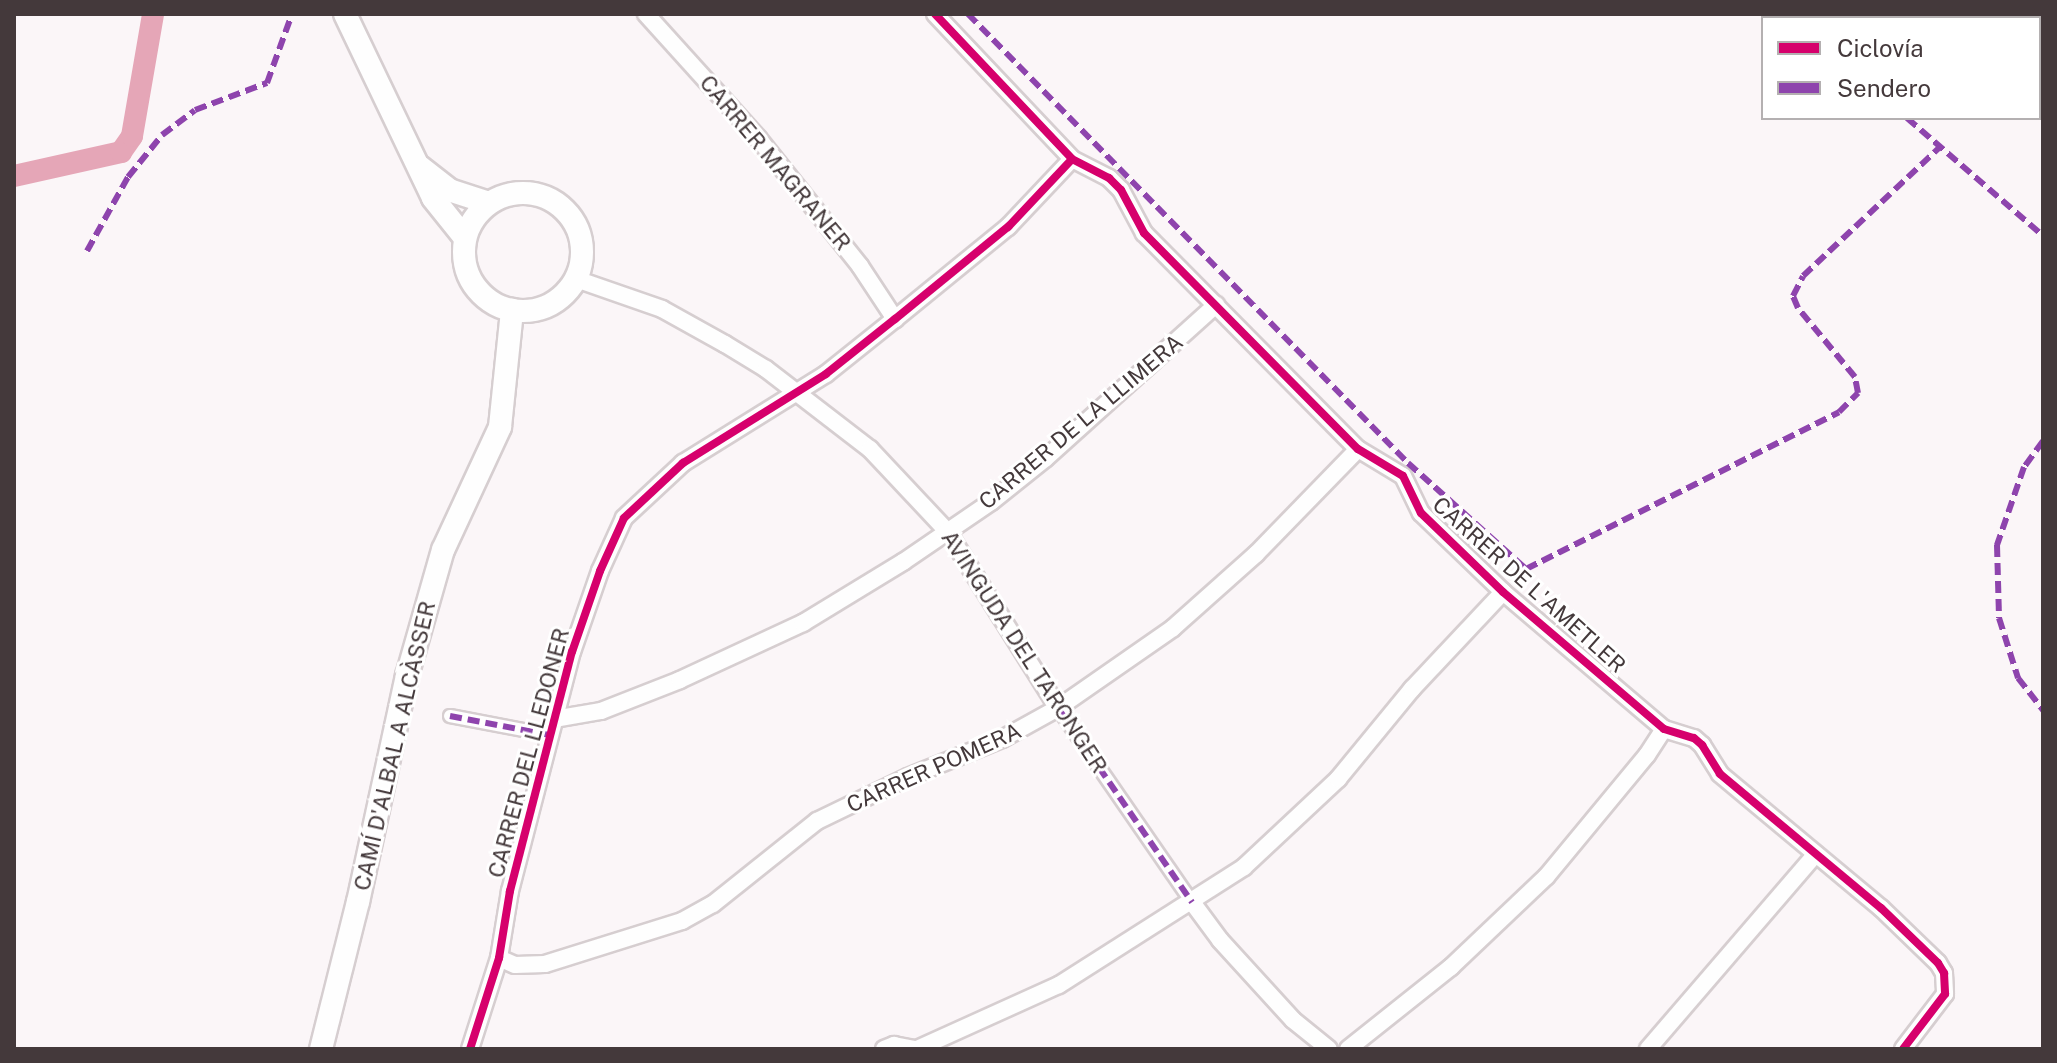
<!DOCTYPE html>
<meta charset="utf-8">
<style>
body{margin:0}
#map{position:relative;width:2057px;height:1063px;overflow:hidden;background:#fbf6f8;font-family:"Public Sans",sans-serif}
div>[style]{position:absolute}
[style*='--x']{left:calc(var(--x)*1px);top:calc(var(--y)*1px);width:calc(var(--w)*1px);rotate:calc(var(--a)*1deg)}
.canal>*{height:22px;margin:-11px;padding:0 11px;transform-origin:11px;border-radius:11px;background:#e5a6b7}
.roads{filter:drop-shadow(2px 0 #d6ced0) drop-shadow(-2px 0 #d6ced0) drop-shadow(0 2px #d6ced0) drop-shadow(0 -2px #d6ced0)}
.pedestrian>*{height:12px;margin:-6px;padding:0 6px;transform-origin:6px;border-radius:6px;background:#fefefe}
.minor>*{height:16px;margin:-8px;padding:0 8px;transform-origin:8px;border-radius:8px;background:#fefefe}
.tertiary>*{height:22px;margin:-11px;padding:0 11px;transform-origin:11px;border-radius:11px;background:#fefefe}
.tertiary>.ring{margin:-11px;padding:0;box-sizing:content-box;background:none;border:22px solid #fefefe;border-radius:50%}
.quiet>*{height:6px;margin-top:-3px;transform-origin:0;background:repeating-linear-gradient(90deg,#8e44ad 0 12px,transparent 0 18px)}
.cycleway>*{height:8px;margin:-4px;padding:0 4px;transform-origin:4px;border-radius:4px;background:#d6006c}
span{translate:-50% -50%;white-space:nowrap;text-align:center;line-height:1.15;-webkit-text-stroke:6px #fff;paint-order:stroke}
.street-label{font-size:22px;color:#44393b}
.frame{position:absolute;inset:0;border:16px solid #44393b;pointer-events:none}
.legend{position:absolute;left:1761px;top:16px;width:280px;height:104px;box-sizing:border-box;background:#fff;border:2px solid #b4b0b1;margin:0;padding:10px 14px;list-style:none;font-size:24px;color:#44393b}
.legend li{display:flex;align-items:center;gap:16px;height:40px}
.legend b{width:40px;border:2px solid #b4b0b1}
</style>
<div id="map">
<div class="canal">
<div style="--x:14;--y:176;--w:110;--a:-12.6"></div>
<div style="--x:121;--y:152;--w:19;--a:-55"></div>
<div style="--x:132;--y:136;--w:124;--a:-80.2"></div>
</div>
<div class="roads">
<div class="pedestrian">
<div style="--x:1058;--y:708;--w:236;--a:55.4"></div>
<div style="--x:450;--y:716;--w:102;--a:10.8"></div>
</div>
<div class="minor">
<div style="--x:646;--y:14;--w:167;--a:47.9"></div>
<div style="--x:758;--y:138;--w:164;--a:51.4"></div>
<div style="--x:860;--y:266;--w:64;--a:56.6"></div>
<div style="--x:935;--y:14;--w:199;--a:46.6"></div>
<div style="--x:1072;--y:159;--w:42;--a:27.2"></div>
<div style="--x:1109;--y:178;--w:17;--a:45"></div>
<div style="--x:1121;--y:190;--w:49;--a:61.9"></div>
<div style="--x:1144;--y:233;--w:304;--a:45.3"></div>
<div style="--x:1358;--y:449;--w:52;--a:31"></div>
<div style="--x:1403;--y:476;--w:41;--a:64.1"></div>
<div style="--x:1421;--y:513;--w:114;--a:43.9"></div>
<div style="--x:1503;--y:592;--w:211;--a:40.4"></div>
<div style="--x:1664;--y:729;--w:31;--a:17"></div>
<div style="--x:1694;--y:738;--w:11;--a:41"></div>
<div style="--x:1702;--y:745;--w:34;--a:58"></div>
<div style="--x:1720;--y:774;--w:209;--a:39.8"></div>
<div style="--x:1881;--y:908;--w:79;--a:44"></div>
<div style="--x:1938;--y:963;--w:12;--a:59"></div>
<div style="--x:1944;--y:973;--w:21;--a:87"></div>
<div style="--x:1945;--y:994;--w:69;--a:127.4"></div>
<div style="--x:1999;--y:14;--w:6;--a:39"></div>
<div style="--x:2039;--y:49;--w:5;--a:37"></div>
<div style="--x:576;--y:279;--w:91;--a:19.2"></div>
<div style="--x:662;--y:309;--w:72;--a:29.1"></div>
<div style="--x:725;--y:344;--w:48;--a:31.4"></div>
<div style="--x:766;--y:369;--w:131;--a:37.6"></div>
<div style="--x:870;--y:449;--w:112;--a:46.8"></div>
<div style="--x:947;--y:531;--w:209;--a:57.9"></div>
<div style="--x:554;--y:719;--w:48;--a:-9.7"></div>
<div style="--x:601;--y:711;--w:85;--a:-21.4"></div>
<div style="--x:680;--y:680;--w:136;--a:-24.9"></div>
<div style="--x:803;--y:623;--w:117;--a:-31.4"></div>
<div style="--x:903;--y:562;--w:107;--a:-34.3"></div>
<div style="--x:991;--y:502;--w:70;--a:-38.7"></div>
<div style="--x:1046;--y:458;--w:229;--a:-42"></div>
<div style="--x:1192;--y:902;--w:47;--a:53.6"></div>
<div style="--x:1220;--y:940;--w:108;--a:47.6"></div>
<div style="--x:1293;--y:1020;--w:46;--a:38.9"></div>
<div style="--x:499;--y:958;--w:17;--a:24"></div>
<div style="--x:515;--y:965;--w:30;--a:-2"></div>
<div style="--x:545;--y:964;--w:144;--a:-17.4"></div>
<div style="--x:682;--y:921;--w:35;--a:-29"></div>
<div style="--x:713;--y:904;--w:133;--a:-38.6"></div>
<div style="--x:817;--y:821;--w:101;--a:-25.8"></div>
<div style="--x:908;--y:777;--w:101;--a:-22"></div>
<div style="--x:1002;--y:739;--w:64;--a:-29"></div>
<div style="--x:1058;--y:708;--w:140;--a:-34.8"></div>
<div style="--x:1173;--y:628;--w:111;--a:-41.7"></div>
<div style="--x:1256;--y:554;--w:146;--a:-45.8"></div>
<div style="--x:470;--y:1049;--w:96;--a:-72.3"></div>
<div style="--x:499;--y:958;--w:68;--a:-80.7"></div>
<div style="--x:510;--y:891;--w:247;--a:-75.5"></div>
<div style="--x:572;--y:652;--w:86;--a:-70.9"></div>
<div style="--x:600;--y:571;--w:58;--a:-65.6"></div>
<div style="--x:624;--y:518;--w:81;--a:-43"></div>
<div style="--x:683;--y:463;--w:168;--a:-31.9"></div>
<div style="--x:826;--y:374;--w:88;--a:-38.6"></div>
<div style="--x:895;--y:319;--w:146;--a:-39.2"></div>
<div style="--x:1008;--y:227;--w:93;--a:-46.7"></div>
<div style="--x:884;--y:1049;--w:11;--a:-22"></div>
<div style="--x:894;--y:1045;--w:20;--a:11"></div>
<div style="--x:917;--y:1049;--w:156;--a:-24.3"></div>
<div style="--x:1059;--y:985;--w:219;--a:-32.5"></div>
<div style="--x:1244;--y:867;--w:129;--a:-43.1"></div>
<div style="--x:1338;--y:779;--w:117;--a:-50.6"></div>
<div style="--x:1412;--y:689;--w:133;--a:-46.8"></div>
<div style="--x:1348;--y:1049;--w:132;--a:-38.5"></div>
<div style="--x:1451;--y:967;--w:131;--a:-43.5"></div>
<div style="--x:1546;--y:877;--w:158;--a:-50.4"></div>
<div style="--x:1647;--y:755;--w:31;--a:-57"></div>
<div style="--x:1648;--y:1049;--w:257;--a:-49.3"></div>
</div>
<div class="tertiary">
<div style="--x:345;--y:14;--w:204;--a:64.4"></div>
<div style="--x:433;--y:198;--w:51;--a:51.3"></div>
<div style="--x:420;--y:167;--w:37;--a:38"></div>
<div style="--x:449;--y:190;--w:42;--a:18"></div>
<div class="ring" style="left:464px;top:193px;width:96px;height:96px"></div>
<div style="--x:321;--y:1049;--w:152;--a:-75.9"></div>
<div style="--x:358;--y:902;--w:231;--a:-77.8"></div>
<div style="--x:407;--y:676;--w:131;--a:-74.1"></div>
<div style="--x:443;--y:550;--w:136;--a:-65.1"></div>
<div style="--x:500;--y:427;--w:118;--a:-84.1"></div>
</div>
</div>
<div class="quiet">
<div style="--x:968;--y:14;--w:629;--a:45.58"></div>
<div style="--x:1408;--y:463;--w:159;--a:41.9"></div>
<div style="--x:1526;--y:569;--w:350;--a:-26.6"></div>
<div style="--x:1839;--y:412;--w:27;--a:-45"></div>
<div style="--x:1858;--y:393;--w:16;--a:-101"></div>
<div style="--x:1855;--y:377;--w:89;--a:-129.6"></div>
<div style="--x:1798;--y:308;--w:13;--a:-113"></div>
<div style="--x:1793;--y:296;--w:22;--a:-63"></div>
<div style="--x:1803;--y:276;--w:188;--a:-43.3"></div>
<div style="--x:1790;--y:14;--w:6;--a:45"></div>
<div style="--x:1907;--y:118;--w:180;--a:40.9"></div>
<div style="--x:87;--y:251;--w:85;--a:-61"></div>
<div style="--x:128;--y:177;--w:54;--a:-51"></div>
<div style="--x:162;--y:135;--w:41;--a:-37.1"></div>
<div style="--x:195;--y:110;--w:77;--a:-20.6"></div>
<div style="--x:267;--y:83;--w:73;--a:-70.1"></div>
<div style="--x:2043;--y:441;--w:32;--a:126"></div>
<div style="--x:2024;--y:467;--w:83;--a:109.1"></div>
<div style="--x:1997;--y:545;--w:73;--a:88.4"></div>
<div style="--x:1999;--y:618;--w:63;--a:72.4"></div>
<div style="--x:2018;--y:678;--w:41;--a:52"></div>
<div style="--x:1058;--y:708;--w:236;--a:55.4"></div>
<div style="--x:450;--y:716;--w:102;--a:10.8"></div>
</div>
<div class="cycleway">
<div style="--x:935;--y:14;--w:199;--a:46.6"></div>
<div style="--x:1072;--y:159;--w:42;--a:27.2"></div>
<div style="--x:1109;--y:178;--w:17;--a:45"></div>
<div style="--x:1121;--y:190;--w:49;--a:61.9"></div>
<div style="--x:1144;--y:233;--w:304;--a:45.3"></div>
<div style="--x:1358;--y:449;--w:52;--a:31"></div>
<div style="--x:1403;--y:476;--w:41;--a:64.1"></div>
<div style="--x:1421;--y:513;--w:114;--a:43.9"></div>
<div style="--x:1503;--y:592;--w:211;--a:40.4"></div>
<div style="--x:1664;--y:729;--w:31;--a:17"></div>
<div style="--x:1694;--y:738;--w:11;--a:41"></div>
<div style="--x:1702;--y:745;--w:34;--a:58"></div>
<div style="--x:1720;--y:774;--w:209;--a:39.8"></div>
<div style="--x:1881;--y:908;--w:79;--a:44"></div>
<div style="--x:1938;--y:963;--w:12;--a:59"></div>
<div style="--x:1944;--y:973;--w:21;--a:87"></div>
<div style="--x:1945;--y:994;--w:69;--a:127.4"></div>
<div style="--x:470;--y:1049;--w:96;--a:-72.3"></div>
<div style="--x:499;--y:958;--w:68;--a:-80.7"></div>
<div style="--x:510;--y:891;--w:247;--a:-75.5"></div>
<div style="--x:572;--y:652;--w:86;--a:-70.9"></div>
<div style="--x:600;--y:571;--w:58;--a:-65.6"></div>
<div style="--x:624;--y:518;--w:81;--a:-43"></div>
<div style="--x:683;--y:463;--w:168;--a:-31.9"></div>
<div style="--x:826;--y:374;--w:88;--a:-38.6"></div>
<div style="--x:895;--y:319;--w:146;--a:-39.2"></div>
<div style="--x:1008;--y:227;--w:93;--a:-46.7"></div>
</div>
<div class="street-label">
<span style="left:775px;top:163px;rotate:50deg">CARRER MAGRANER</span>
<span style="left:1081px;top:422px;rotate:-40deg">CARRER DE LA LLIMERA</span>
<span style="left:1529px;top:585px;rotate:42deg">CARRER DE L'AMETLER</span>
<span style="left:1024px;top:652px;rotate:57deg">AVINGUDA DEL TARONGER</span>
<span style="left:395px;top:746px;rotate:-77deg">CAMÍ D'ALBAL A ALCÀSSER</span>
<span style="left:529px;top:753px;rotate:-75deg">CARRER DEL LLEDONER</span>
<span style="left:934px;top:768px;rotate:-24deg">CARRER POMERA</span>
</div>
<div class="frame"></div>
<ul class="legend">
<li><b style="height:10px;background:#d6006c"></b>Ciclovía</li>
<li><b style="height:10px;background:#8e44ad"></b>Sendero</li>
</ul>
</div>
